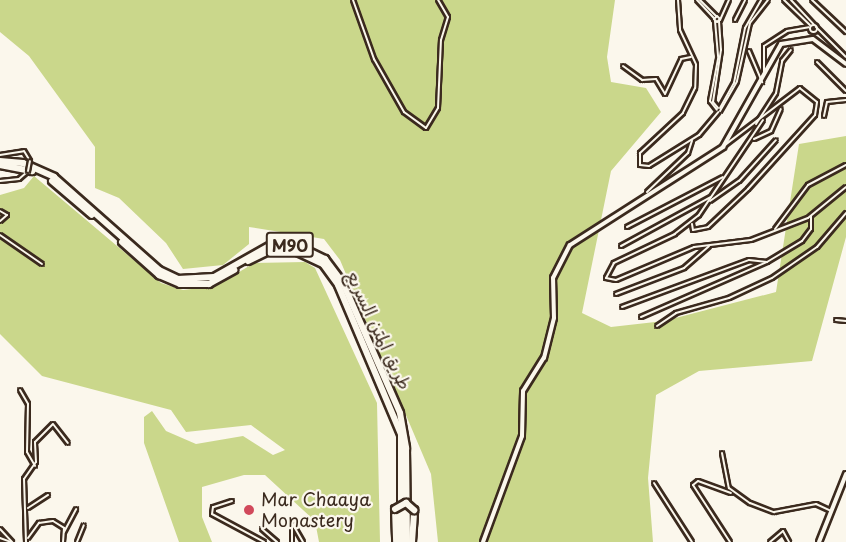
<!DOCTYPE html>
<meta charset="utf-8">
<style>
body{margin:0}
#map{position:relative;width:846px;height:542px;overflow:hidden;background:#fbf7ec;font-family:"Playpen Sans","Playpen Sans Arabic",sans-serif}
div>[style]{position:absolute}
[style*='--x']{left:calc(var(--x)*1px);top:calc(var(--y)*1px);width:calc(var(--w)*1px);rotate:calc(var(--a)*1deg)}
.green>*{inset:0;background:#cad78b}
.roads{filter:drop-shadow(2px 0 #3b2a1e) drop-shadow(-2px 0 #3b2a1e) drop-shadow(0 2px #3b2a1e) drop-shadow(0 -2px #3b2a1e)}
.minor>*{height:2px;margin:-1px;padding:0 1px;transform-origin:1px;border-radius:1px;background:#fbf7ec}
.minor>.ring{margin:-1px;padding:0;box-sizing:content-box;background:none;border:2px solid #fbf7ec;border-radius:50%}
.secondary>*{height:4px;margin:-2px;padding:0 2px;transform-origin:2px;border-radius:2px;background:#fbf7ec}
.motorway>*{height:6px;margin:-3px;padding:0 3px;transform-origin:3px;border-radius:3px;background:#fbf7ec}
.bridges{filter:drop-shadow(2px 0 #3b2a1e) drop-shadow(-2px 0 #3b2a1e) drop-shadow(0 2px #3b2a1e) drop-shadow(0 -2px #3b2a1e)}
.minor-bridge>*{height:2px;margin:-1px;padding:0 1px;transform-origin:1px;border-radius:1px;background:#fbf7ec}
.motorway-bridge>*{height:6px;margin:-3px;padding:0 3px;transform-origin:3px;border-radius:3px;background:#fbf7ec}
.dots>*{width:16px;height:16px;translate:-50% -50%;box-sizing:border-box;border:3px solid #fbf7ec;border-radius:50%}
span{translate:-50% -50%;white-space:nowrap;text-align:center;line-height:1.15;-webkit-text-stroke:4.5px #fbf7ec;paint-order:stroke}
.shield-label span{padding:2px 4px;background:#fbf7ec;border:2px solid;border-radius:4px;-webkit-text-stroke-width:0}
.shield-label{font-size:16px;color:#3b2a1e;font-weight:700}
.street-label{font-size:18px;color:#3b2a1e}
.poi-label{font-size:18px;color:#3b2a1e}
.left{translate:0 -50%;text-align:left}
</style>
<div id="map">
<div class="green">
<div style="clip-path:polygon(0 0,615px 0,607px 57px,611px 82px,646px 88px,661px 112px,611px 171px,582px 313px,611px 327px,664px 321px,776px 292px,799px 144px,846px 136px,846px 237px,812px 361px,699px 371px,656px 395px,648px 478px,653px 542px,438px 542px,431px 474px,340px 260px,324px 239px,249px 227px,249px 244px,223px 265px,183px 269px,166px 243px,119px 198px,95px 188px,95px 147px,29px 56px,0 32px)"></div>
<div style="clip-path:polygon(34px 176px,161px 283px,183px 290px,216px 286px,254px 263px,305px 262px,315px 268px,377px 403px,380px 542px,319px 542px,315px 521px,265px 475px,244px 475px,202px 487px,202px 517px,212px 542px,179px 542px,144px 443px,144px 417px,152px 411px,166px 431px,196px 444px,243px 436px,273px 455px,285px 450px,251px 425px,186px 432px,171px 410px,42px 376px,0 334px,0 195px,24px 188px)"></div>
</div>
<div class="roads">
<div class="minor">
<div style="--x:353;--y:0;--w:63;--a:70.4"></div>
<div style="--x:374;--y:59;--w:61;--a:60.5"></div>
<div style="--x:404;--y:112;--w:27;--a:36"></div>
<div style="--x:426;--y:128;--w:23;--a:-59"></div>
<div style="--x:438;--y:108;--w:68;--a:-87.5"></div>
<div style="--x:441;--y:40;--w:24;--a:-73"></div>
<div style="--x:448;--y:17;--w:20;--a:-120"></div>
<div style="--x:678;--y:0;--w:30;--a:86"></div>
<div style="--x:680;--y:30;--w:38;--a:65"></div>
<div style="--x:696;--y:65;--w:23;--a:92"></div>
<div style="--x:695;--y:88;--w:28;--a:116"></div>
<div style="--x:683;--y:113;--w:59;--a:137.1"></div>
<div style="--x:640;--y:153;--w:12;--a:90"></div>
<div style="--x:640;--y:165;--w:9;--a:6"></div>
<div style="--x:649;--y:166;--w:59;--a:-31.8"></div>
<div style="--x:699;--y:135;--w:30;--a:-50"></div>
<div style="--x:697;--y:0;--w:25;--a:47"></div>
<div style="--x:700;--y:0;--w:23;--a:45"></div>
<div style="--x:784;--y:0;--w:36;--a:44"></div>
<div style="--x:791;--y:0;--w:34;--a:47"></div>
<div style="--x:812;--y:0;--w:47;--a:43.3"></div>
<div style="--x:717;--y:16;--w:4;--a:45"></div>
<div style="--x:720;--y:19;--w:4;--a:135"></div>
<div style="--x:717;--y:22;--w:4;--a:-135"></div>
<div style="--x:714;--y:19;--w:4;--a:-45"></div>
<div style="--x:720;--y:20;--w:22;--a:-66"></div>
<div style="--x:735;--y:20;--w:22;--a:-63"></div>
<div style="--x:715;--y:21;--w:38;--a:85"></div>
<div style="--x:718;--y:59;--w:43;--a:100.8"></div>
<div style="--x:710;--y:101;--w:11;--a:52"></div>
<div class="ring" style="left:809.5px;top:24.5px;width:5px;height:5px"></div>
<div style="--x:816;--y:27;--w:42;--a:45"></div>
<div style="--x:749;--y:51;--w:34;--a:67"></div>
<div style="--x:817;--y:62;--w:41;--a:45"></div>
<div style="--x:623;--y:66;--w:24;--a:36"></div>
<div style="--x:642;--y:80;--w:14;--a:-4"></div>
<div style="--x:656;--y:79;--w:17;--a:59"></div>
<div style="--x:665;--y:94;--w:38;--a:-65"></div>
<div style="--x:681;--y:59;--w:10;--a:-11"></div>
<div style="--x:764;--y:72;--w:26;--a:-90"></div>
<div style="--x:764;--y:46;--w:27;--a:-33"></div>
<div style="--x:787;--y:31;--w:22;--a:-10"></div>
<div style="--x:718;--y:108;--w:8;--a:-130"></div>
<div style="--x:713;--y:102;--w:53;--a:-81.3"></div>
<div style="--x:721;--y:50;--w:29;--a:-94"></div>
<div style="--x:720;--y:108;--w:29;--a:-61"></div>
<div style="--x:734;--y:83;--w:56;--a:-78.7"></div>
<div style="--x:745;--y:28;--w:32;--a:-60"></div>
<div style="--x:720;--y:111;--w:34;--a:-60"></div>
<div style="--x:737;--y:81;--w:59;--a:-77.4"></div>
<div style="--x:750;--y:23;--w:29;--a:-52"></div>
<div style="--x:824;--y:116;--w:14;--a:-78"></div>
<div style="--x:827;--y:102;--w:19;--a:-6"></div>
<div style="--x:763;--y:120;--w:115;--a:124"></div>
<div style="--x:699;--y:215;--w:31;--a:142"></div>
<div style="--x:675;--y:234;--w:68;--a:154.6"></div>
<div style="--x:614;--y:263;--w:17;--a:118"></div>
<div style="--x:606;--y:278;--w:10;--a:11"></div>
<div style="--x:616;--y:280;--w:85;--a:-22.9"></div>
<div style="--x:694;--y:247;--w:57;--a:-7"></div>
<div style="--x:751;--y:240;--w:61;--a:-21.1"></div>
<div style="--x:808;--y:218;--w:49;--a:-39.2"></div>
<div style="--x:756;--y:124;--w:37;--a:-57"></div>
<div style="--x:776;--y:93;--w:33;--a:-79"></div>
<div style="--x:782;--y:61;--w:14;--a:-51"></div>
<div style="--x:754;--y:139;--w:19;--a:-25"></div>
<div style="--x:771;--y:131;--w:24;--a:-66"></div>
<div style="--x:0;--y:155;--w:24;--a:-9"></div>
<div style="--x:24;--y:151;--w:12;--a:59"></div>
<div style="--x:0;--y:181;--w:19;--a:-6"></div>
<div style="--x:19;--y:179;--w:11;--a:-41"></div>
<div style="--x:647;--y:192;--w:57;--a:-43.6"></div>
<div style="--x:688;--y:153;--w:13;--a:-72"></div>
<div style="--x:710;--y:201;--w:35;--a:-35"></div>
<div style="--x:739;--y:181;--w:55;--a:-47.9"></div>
<div style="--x:0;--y:211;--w:8;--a:30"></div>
<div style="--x:7;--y:215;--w:9;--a:139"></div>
<div style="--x:692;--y:224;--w:6;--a:81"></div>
<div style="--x:693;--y:230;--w:15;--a:-11"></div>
<div style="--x:708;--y:227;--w:55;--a:-43.5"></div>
<div style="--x:748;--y:189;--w:100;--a:-47.8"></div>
<div style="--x:815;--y:115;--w:13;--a:-81"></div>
<div style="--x:817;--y:102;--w:22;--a:-141"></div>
<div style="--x:800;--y:88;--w:94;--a:142.8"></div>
<div style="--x:627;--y:227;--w:108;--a:-27.5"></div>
<div style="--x:775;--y:229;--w:55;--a:-53.1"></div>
<div style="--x:808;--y:185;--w:43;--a:-27.8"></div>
<div style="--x:0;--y:235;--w:51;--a:34.6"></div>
<div style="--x:621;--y:246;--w:102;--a:-28.6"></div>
<div style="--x:616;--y:294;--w:73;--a:-20.9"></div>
<div style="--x:684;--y:268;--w:33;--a:-41"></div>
<div style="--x:622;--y:307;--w:135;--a:-20.3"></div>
<div style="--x:749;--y:260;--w:18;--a:6"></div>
<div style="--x:767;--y:262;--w:41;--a:-31"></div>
<div style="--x:802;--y:241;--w:15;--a:-53"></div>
<div style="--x:811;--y:229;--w:13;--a:-90"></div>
<div style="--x:641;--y:317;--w:137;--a:-23.6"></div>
<div style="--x:836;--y:320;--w:10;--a:6"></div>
<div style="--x:657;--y:326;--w:23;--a:-34"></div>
<div style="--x:676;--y:313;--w:55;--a:-15.8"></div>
<div style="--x:729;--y:298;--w:47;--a:-24.9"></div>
<div style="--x:772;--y:278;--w:55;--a:-34.6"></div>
<div style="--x:817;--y:247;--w:45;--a:-49.5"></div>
<div style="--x:20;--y:390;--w:16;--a:60"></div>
<div style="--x:28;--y:404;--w:48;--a:91.2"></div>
<div style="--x:27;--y:452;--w:16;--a:60"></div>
<div style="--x:722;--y:453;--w:36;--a:79"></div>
<div style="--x:729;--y:488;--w:26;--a:36"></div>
<div style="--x:750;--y:503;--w:26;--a:21"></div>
<div style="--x:774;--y:512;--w:43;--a:-10.8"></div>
<div style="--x:816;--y:504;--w:17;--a:25"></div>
<div style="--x:654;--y:483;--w:70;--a:57.2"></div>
<div style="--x:232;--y:501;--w:20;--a:162"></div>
<div style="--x:213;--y:507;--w:7;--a:98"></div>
<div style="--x:212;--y:514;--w:59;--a:28.3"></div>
<div style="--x:28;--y:508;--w:24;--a:-33"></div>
<div style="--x:0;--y:529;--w:18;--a:47"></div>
<div style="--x:262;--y:529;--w:20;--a:41"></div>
<div style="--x:64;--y:532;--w:26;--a:-62"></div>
<div style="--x:0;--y:538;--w:12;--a:20"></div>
<div style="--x:28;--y:538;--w:19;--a:-54"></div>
<div style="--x:39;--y:523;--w:14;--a:-8"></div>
<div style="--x:53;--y:521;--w:13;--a:32"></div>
<div style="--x:64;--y:528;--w:14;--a:94"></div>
<div style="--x:26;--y:542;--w:63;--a:-91.8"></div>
<div style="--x:24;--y:479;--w:21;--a:-55"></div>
<div style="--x:36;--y:462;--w:20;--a:-93"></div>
<div style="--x:35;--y:442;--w:25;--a:-45"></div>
<div style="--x:53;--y:424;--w:24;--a:52"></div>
<div style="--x:77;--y:542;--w:18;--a:-68"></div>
<div style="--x:292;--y:542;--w:19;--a:-90"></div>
<div style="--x:292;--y:523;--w:22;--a:60"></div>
<div style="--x:730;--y:542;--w:68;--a:-123"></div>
<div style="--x:693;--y:485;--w:6;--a:-39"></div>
<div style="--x:698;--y:481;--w:35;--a:20"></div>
<div style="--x:770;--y:542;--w:17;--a:-40"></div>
<div style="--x:783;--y:531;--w:13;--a:61"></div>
</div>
<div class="secondary">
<div style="--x:483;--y:542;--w:113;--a:-69.8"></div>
<div style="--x:522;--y:436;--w:45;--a:-88.7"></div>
<div style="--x:523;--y:391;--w:39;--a:-58"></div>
<div style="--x:544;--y:358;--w:41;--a:-76"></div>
<div style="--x:554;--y:318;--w:40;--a:-91.4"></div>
<div style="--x:553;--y:278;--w:37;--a:-63"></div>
<div style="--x:570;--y:245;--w:182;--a:-32.6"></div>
<div style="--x:723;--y:147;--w:118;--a:-60.6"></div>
<div style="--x:781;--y:44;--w:32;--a:-9"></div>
<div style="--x:813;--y:39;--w:41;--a:37.1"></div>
<div style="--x:819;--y:542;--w:73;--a:-68.3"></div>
</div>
<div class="motorway">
<div style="--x:0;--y:161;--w:23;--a:5"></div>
<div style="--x:23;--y:163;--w:34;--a:24"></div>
<div style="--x:54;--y:177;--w:140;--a:41.5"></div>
<div style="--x:159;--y:270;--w:21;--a:25"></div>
<div style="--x:178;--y:279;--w:36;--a:-3"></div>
<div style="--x:214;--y:277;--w:65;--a:-29.3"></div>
<div style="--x:271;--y:245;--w:29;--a:4"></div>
<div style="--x:300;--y:247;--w:28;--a:26"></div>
<div style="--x:325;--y:259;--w:30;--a:53"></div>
<div style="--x:343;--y:283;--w:142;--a:66.3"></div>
<div style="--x:400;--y:413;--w:36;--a:80"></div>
<div style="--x:406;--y:448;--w:94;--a:89.4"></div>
<div style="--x:0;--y:165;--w:33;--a:11"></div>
<div style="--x:52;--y:181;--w:52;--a:40.4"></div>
<div style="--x:122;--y:242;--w:50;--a:41.7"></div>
<div style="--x:159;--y:275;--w:23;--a:23"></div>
<div style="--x:180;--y:284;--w:29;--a:0"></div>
<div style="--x:209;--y:284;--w:29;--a:-29"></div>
<div style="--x:248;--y:261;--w:25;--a:-26"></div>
<div style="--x:271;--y:250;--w:22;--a:0"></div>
<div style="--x:293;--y:250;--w:33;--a:25"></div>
<div style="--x:323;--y:264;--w:26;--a:54"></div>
<div style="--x:338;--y:285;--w:162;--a:67.1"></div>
<div style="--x:401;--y:434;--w:108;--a:90"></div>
<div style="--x:395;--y:509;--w:33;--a:88"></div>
<div style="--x:412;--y:542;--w:32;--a:-86"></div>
</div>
</div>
<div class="bridges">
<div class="minor-bridge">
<div style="--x:28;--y:171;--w:10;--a:-79"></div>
</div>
<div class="motorway-bridge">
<div style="--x:395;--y:509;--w:13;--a:-29"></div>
<div style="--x:406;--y:503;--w:11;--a:41"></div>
</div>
</div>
<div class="dots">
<div style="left:249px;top:510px;background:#d1495b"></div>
</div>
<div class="shield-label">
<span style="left:290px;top:245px">M90</span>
</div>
<div class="street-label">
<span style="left:379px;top:330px;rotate:65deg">طريق المتن السريع</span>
</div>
<div class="poi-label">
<span class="left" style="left:261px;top:510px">Mar Chaaya<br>Monastery</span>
</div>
</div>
